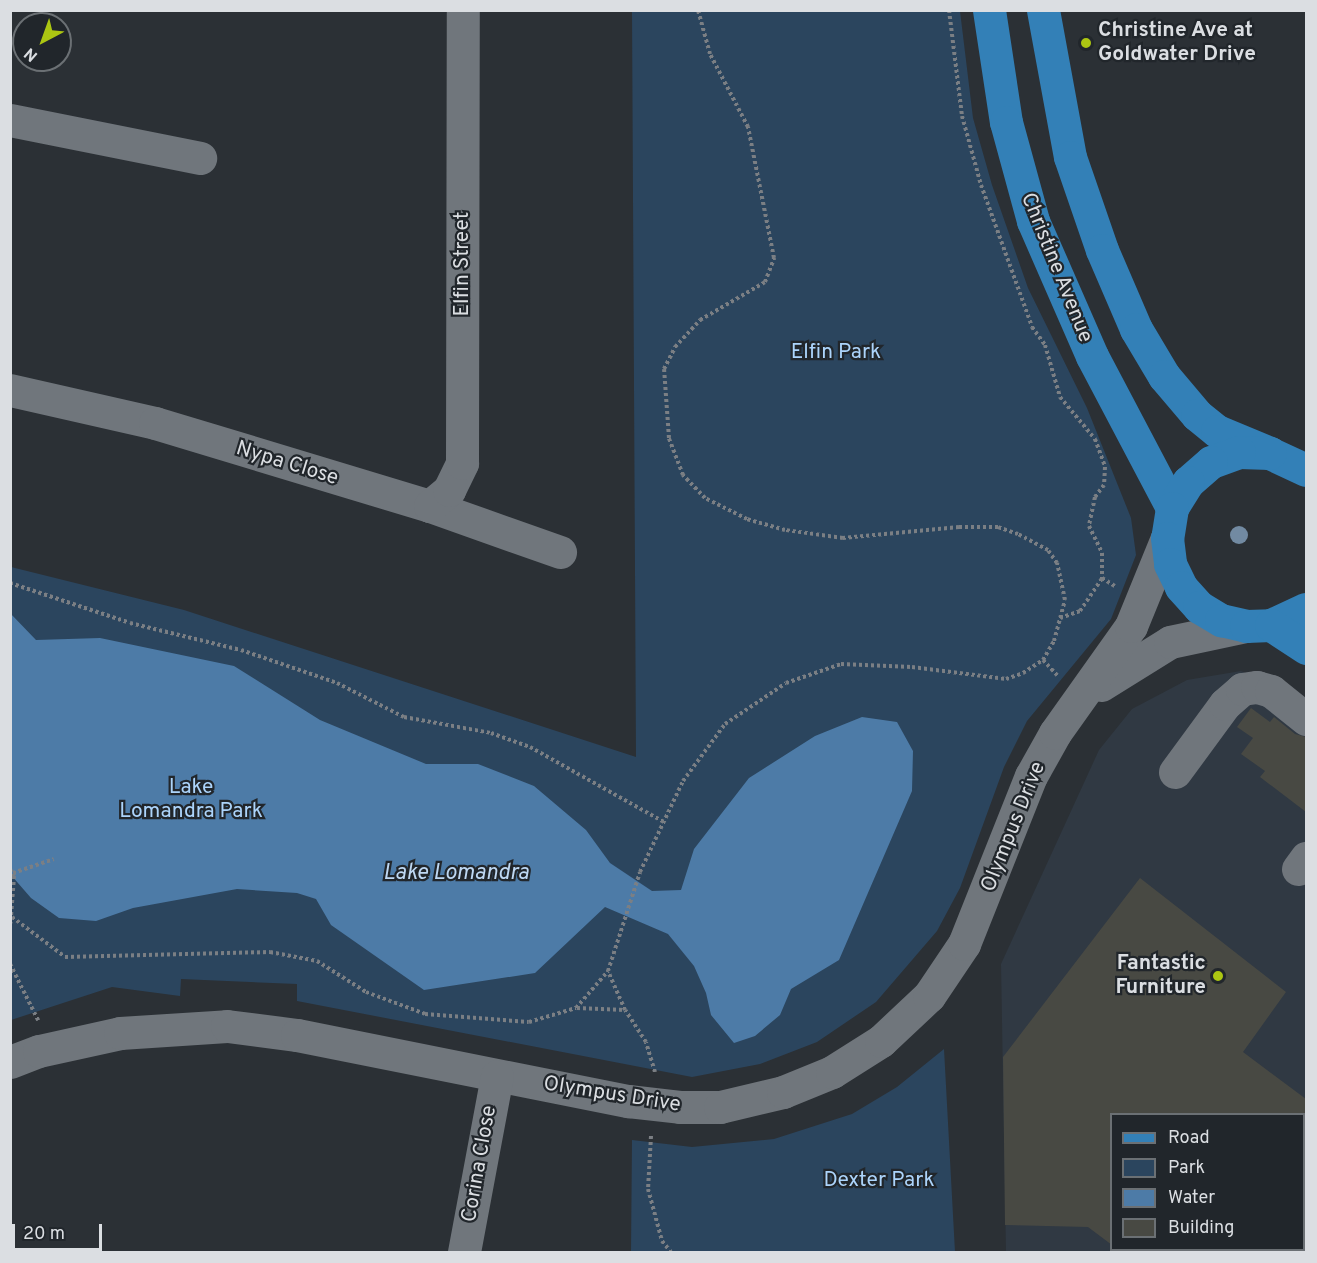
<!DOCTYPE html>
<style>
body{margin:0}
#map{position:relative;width:1317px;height:1263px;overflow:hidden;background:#2b3035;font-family:Overpass,sans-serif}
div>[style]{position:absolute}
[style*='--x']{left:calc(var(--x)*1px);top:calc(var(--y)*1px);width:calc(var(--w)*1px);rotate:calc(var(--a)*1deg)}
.built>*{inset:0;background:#303943}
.green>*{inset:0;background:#2b455e}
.water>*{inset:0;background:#4d7ba7}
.building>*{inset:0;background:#484943}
.path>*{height:4px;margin-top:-2px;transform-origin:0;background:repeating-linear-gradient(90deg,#7b7f84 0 3px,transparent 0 6px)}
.minor>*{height:33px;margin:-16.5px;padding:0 16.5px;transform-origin:16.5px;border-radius:16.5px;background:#70767c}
.major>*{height:33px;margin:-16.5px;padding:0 16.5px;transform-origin:16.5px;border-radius:16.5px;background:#3380b7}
.trees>*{width:18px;height:18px;margin:-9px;border-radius:50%;background:#728aa2}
.dots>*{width:16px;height:16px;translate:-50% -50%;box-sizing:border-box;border:3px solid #21262b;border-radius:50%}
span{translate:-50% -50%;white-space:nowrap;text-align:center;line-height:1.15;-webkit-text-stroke:4.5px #21262b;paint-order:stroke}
.poi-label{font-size:21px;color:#dbdee2;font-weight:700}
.left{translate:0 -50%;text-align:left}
.right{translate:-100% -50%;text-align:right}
.street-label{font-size:21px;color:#dbdee2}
.park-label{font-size:21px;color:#acd4fb}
.water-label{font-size:22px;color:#bed8f3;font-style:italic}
.frame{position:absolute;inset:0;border:12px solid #dbdee2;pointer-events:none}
.legend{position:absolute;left:1110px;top:1113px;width:195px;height:138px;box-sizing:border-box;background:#21262b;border:2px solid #6b7074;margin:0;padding:8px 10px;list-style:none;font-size:18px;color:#dbdee2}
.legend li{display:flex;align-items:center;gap:12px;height:30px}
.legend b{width:30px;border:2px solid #6b7074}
.north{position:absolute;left:12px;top:12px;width:60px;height:60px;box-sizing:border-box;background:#21262b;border:2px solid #6b7074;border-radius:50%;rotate:221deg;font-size:16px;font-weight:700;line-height:24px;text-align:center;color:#dbdee2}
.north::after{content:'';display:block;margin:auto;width:21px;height:27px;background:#acc612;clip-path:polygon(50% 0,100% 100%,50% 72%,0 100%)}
.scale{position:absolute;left:12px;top:1224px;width:90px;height:27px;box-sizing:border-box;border:3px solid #dbdee2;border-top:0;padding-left:8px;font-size:18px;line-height:21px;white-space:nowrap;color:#dbdee2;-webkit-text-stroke:4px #21262b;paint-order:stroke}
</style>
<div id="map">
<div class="built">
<div style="clip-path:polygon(evenodd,1241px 671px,1306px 699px,1306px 1252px,1006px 1252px,1001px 964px,1099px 750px,1132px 709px,1187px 680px,1241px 671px,1112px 1114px,1304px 1114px,1304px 1250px,1112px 1250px,1112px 1114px)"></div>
</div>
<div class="green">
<div style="clip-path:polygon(632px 11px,960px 11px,973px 118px,992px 185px,1028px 288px,1087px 408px,1131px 518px,1136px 555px,1111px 619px,1027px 721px,1004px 767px,960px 888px,937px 931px,876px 1002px,817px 1042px,760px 1064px,692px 1077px,297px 1001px,297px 984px,181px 979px,180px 996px,112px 987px,11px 1020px,11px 567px,184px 610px,636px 757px)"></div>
<div style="clip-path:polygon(944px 1049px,955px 1252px,631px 1252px,632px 1140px,692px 1147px,774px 1139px,852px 1114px,897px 1087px)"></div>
</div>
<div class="water">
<div style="clip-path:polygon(10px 613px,36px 640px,100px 638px,234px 666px,320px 720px,426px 764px,478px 764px,534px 786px,586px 830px,610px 863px,652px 891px,681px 890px,694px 849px,749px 778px,815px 736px,862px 717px,897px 722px,913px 751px,912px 791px,839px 960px,791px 989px,780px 1015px,755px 1036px,734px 1043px,711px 1015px,706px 993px,694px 966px,668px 934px,605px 907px,535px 973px,424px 990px,331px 925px,316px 899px,297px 893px,237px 889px,133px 908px,96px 921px,59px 918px,31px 898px,11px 875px)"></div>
</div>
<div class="building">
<div style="clip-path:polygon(1251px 708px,1270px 722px,1274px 717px,1295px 734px,1306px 737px,1306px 812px,1260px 777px,1265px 771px,1241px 754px,1253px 738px,1237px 727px)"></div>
<div style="clip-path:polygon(1140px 878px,1286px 992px,1243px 1052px,1306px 1099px,1306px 1114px,1112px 1114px,1112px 1245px,1088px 1227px,1005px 1225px,1003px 1057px)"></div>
</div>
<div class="path">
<div style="--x:949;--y:10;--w:107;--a:83"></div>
<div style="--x:962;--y:116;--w:72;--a:74.6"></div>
<div style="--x:981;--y:185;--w:151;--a:70.2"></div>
<div style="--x:1032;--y:327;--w:22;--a:54"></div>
<div style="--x:1045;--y:345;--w:54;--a:73.9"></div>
<div style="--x:1060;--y:397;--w:55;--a:50.2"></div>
<div style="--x:1095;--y:439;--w:30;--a:70"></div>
<div style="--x:1105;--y:467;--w:18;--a:93"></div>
<div style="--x:1104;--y:485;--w:15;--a:127"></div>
<div style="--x:1095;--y:497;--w:30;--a:102"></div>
<div style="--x:1089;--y:526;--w:30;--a:64"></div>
<div style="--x:1102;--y:553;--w:25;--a:90"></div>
<div style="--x:10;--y:583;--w:126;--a:18.4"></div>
<div style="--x:130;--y:623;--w:114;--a:13.7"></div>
<div style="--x:241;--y:650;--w:102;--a:19"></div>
<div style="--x:337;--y:683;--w:75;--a:26.9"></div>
<div style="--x:404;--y:717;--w:88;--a:10.4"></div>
<div style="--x:491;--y:733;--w:41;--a:19.7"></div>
<div style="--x:530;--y:747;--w:154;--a:29.2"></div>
<div style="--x:1060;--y:618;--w:21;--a:-19"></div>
<div style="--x:1080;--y:611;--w:40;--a:-56"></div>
<div style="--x:1102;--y:578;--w:15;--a:32"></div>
<div style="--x:1043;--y:660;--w:21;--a:47"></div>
<div style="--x:10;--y:869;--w:8;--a:60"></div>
<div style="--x:14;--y:876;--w:41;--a:94.2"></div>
<div style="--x:13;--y:873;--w:43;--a:-18.9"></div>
<div style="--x:10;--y:924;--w:7;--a:-74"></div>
<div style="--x:12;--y:917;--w:66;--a:37"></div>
<div style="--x:65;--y:957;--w:205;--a:-1.4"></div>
<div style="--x:270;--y:952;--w:48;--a:10.8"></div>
<div style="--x:317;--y:961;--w:58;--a:32.3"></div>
<div style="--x:366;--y:992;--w:63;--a:20.4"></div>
<div style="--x:425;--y:1014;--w:104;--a:4.4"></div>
<div style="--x:529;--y:1022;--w:49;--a:-16.6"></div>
<div style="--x:576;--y:1008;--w:49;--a:-49.1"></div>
<div style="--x:10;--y:964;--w:63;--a:63.4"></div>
<div style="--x:577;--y:1008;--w:48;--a:2.4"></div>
<div style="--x:655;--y:1072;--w:31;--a:-107"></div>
<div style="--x:646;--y:1042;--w:38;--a:-123"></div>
<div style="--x:625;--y:1010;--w:43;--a:-113.6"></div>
<div style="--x:608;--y:971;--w:104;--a:-72.1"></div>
<div style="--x:640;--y:872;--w:101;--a:-64.7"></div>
<div style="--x:683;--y:781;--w:71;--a:-53.6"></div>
<div style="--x:725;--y:724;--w:73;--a:-33.9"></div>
<div style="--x:786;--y:683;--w:58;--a:-19.1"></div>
<div style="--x:841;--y:664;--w:71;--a:2.4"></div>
<div style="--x:912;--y:667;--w:95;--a:7.3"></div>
<div style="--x:1006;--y:679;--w:18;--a:-19"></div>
<div style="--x:1023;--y:673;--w:24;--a:-33"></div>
<div style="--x:1043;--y:660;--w:22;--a:-60"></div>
<div style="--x:1054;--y:641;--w:42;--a:-75"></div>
<div style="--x:1065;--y:600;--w:38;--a:-102"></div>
<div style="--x:1057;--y:563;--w:16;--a:-125"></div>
<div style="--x:1048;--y:550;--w:34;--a:-152"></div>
<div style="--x:1018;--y:534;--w:21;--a:-161"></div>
<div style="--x:998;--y:527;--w:39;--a:180"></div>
<div style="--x:959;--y:527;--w:117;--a:174.6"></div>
<div style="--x:843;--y:538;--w:59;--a:-172.1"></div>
<div style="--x:785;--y:530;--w:40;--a:-164"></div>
<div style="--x:747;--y:519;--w:47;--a:-153.4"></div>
<div style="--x:705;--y:498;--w:32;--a:-134"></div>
<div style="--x:683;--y:475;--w:40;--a:-111"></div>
<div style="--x:669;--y:438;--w:69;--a:-94.1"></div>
<div style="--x:664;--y:369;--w:25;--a:-63"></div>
<div style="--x:675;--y:347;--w:37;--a:-47"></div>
<div style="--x:700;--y:320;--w:75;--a:-30.3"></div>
<div style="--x:765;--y:282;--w:26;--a:-69"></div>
<div style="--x:774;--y:258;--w:134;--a:-101.2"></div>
<div style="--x:748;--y:127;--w:82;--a:-117.5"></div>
<div style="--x:710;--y:54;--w:46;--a:-105.3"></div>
<div style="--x:651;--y:1136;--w:53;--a:93.2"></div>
<div style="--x:648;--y:1189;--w:54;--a:74.9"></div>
<div style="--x:662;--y:1241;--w:14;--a:51"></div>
</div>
<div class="minor">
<div style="--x:10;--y:120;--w:194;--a:11.3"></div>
<div style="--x:10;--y:390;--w:149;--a:12.8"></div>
<div style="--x:155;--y:423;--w:287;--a:16.8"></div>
<div style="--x:430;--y:506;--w:138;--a:19.5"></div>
<div style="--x:430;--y:506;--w:25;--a:-40"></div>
<div style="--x:449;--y:490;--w:30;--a:-64"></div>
<div style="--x:462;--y:463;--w:453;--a:-89.9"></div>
<div style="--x:1101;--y:685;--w:81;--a:-31.9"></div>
<div style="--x:1170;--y:642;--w:78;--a:-11.9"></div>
<div style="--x:1175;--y:772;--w:84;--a:-53.7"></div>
<div style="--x:1225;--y:704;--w:23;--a:-41"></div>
<div style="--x:1242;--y:689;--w:15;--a:-8"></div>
<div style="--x:1257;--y:687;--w:15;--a:16"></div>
<div style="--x:1271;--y:691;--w:45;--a:38.7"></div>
<div style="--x:1298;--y:869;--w:14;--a:-54"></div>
<div style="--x:10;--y:1062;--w:31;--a:-21"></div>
<div style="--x:39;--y:1051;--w:83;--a:-12.5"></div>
<div style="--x:120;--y:1033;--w:107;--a:-3.7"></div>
<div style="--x:227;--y:1026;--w:71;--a:7.3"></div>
<div style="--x:297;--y:1035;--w:338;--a:11.3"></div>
<div style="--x:628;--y:1101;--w:52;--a:6.6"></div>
<div style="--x:680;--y:1107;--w:40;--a:0"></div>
<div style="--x:720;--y:1107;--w:65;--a:-13.4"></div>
<div style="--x:783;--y:1092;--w:53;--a:-22.2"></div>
<div style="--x:832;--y:1072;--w:58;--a:-32.3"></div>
<div style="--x:881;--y:1041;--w:66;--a:-43.2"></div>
<div style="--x:929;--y:996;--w:63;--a:-56.1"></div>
<div style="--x:964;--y:944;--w:181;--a:-68.3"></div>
<div style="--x:1031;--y:776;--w:49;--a:-60.8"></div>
<div style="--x:1055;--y:733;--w:131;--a:-54.6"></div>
<div style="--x:1131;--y:626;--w:95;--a:-67.8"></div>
<div style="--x:464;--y:1252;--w:179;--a:-79.4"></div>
</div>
<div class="major">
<div style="--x:989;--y:10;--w:113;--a:81.4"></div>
<div style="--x:1006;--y:122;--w:103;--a:74.7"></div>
<div style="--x:1033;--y:221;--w:147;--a:66.4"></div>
<div style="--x:1092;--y:356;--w:172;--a:62.2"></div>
<div style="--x:1043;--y:10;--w:149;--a:79.6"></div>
<div style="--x:1070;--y:157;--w:98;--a:71"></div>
<div style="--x:1102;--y:250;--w:86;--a:66.7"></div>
<div style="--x:1136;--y:329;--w:55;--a:59.2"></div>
<div style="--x:1164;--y:376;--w:51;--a:49.8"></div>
<div style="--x:1197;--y:415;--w:26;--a:39"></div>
<div style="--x:1217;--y:431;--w:57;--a:22.5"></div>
<div style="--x:1306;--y:470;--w:40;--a:-155"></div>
<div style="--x:1270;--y:453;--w:31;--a:-178"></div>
<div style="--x:1239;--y:452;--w:30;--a:160"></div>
<div style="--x:1211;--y:462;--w:30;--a:139"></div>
<div style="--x:1188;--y:482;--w:31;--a:122"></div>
<div style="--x:1172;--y:508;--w:30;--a:99"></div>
<div style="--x:1167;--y:538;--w:26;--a:83"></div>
<div style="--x:1170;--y:564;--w:25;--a:64"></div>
<div style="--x:1181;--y:587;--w:27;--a:48"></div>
<div style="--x:1199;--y:607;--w:26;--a:31"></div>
<div style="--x:1221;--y:620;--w:26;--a:13"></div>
<div style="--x:1246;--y:626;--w:25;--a:-2"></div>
<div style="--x:1271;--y:625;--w:38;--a:-25"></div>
<div style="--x:1271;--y:625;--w:42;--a:33.3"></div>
</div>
<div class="trees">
<div style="left:1239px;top:535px"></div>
</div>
<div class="dots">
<div style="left:1086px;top:43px;background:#acc612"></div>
<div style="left:1218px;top:976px;background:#acc612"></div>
</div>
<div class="poi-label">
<span class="left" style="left:1098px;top:43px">Christine Ave at<br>Goldwater Drive</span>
<span class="right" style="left:1206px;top:976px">Fantastic<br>Furniture</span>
</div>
<div class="street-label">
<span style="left:463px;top:264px;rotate:-90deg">Elfin Street</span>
<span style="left:1056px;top:268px;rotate:68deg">Christine Avenue</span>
<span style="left:287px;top:464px;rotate:17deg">Nypa Close</span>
<span style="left:1014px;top:827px;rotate:-68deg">Olympus Drive</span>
<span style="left:612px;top:1095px;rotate:9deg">Olympus Drive</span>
<span style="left:480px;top:1164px;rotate:-80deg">Corina Close</span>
</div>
<div class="park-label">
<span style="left:836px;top:353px">Elfin Park</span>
<span style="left:191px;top:800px">Lake<br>Lomandra Park</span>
<span style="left:879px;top:1181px">Dexter Park</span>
</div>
<div class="water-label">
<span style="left:456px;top:874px">Lake Lomandra</span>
</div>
<div class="frame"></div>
<ul class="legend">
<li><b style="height:8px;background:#3380b7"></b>Road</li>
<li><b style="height:16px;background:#2b455e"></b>Park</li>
<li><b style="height:16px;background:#4d7ba7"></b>Water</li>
<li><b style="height:16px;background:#484943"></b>Building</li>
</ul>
<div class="north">N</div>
<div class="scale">20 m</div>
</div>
